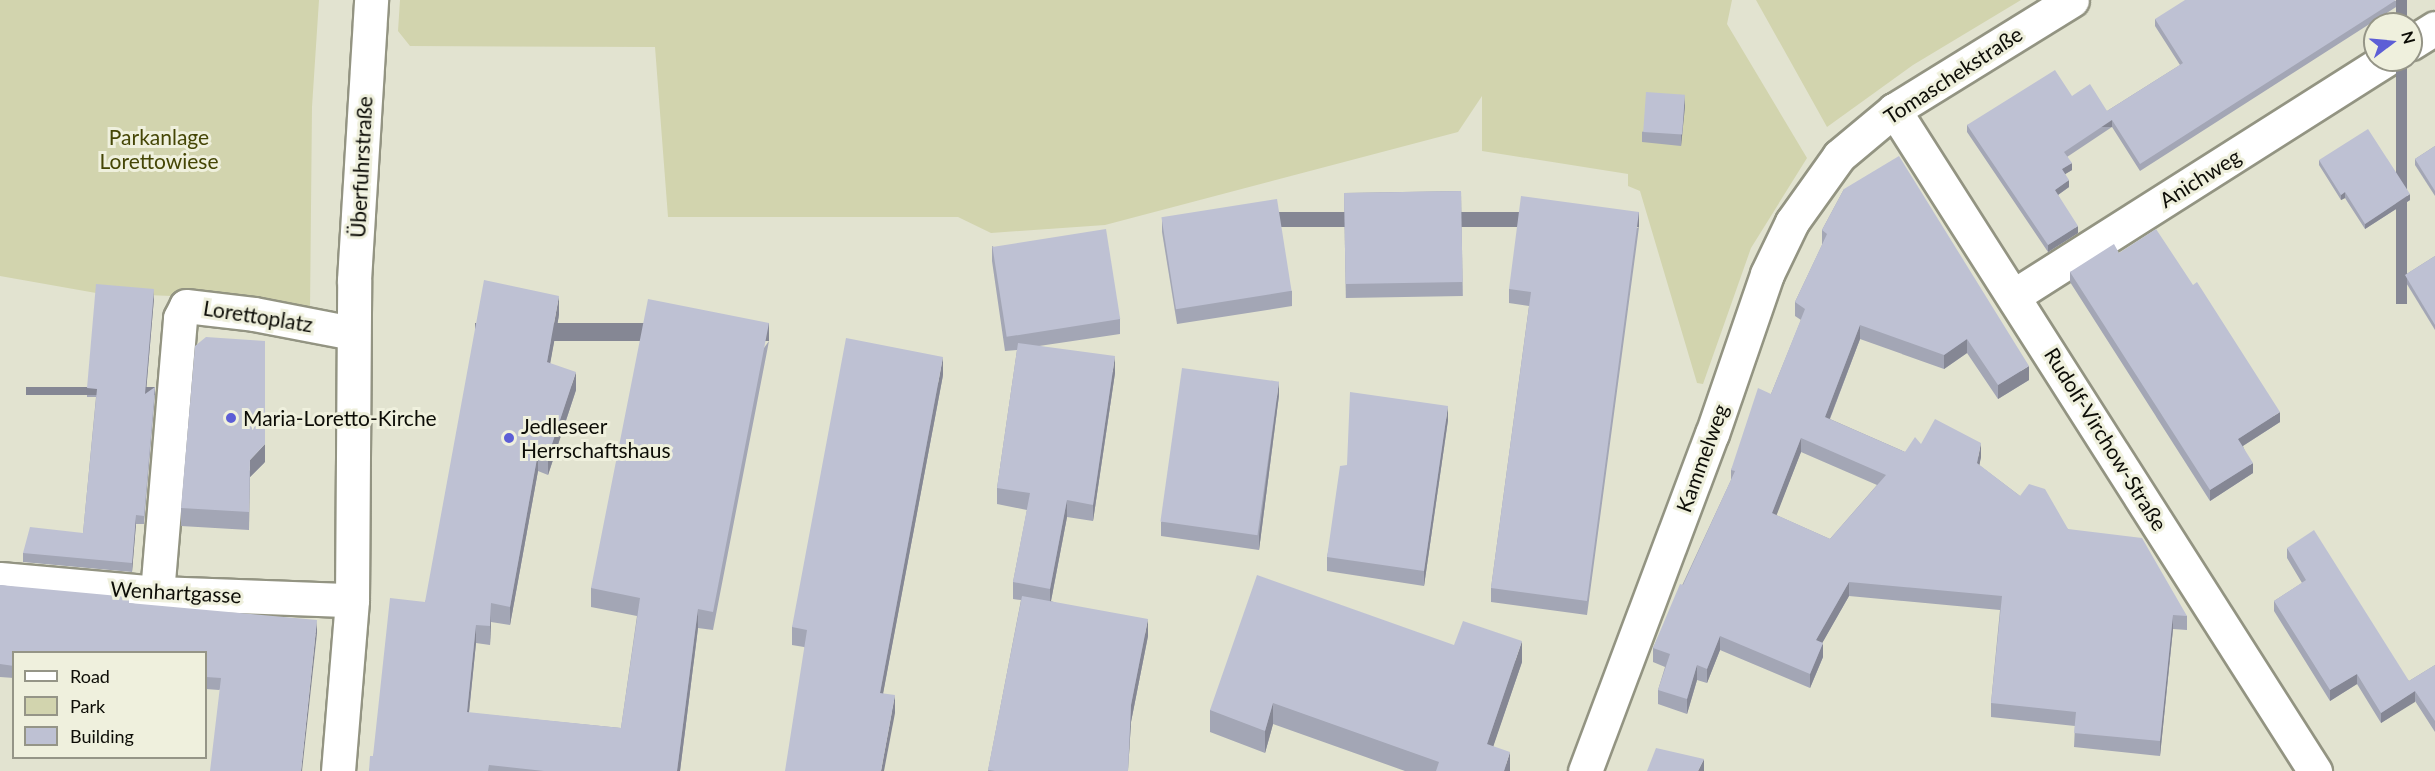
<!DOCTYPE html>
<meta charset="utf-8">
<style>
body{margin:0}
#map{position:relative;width:2435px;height:771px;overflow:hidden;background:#e2e3d0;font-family:Lato,sans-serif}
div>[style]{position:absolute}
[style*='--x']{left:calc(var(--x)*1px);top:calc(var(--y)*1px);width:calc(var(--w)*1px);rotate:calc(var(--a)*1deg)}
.green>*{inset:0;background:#d2d4ae}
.roads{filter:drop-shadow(2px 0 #939482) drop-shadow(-2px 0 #939482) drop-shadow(0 2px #939482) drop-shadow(0 -2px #939482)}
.minor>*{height:33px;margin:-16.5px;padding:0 16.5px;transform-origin:16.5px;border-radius:16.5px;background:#fff}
.wall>*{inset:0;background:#a3a6b5;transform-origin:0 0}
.shaded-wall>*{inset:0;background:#858794;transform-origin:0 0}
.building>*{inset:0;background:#bec1d3;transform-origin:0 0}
.dots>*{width:16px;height:16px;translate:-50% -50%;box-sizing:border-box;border:3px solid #eff0dd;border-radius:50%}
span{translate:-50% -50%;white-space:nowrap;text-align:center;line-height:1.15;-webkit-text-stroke:6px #eff0dd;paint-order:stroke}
.street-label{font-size:21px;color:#0d0d07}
.park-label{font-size:21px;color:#454606}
.poi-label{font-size:21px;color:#0d0d07}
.left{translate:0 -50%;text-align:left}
.legend{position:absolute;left:12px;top:651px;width:195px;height:108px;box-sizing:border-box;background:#eff0dd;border:2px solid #959587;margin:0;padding:8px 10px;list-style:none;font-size:18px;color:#0d0d07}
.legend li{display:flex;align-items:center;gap:12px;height:30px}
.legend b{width:30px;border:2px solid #959587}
.north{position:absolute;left:2363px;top:12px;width:60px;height:60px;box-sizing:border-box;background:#eff0dd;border:2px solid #959587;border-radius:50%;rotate:74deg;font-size:16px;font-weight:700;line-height:24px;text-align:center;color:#0d0d07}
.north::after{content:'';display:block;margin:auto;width:21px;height:27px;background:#5d5ed6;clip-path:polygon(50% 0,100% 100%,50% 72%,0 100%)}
</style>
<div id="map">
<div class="green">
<div style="clip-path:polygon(0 0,319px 0,312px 107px,310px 311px,197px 297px,96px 293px,0 276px)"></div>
<div style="clip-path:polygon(400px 0,1732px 0,1727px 24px,1807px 158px,1751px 248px,1703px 384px,1697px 383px,1640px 191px,1628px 186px,1628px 174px,1482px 151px,1482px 96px,1458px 132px,1105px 225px,991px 233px,958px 217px,668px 217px,655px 47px,410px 46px,398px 31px)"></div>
<div style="clip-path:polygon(1756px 0,2021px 0,1913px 65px,1827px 127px)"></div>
</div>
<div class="roads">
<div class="minor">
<div style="--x:2411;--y:43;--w:28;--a:-32"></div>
<div style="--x:1894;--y:110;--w:784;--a:57.51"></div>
<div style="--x:2015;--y:295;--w:438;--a:-32.4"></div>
<div style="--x:0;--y:579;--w:158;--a:5.1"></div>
<div style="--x:157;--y:593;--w:195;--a:2.1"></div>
<div style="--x:157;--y:593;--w:276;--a:-85.2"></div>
<div style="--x:180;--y:318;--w:13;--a:-63"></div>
<div style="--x:186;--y:306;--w:68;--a:6.7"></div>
<div style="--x:254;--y:314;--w:101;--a:10.9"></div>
<div style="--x:338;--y:771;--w:172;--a:-85.3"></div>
<div style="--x:352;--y:600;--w:320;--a:-89.6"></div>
<div style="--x:354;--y:280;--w:281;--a:-86.5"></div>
<div style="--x:1585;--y:771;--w:360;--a:-69.4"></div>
<div style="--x:1712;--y:434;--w:169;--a:-71"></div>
<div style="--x:1767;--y:274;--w:58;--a:-64.3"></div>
<div style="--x:1792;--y:222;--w:81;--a:-54.5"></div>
<div style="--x:1839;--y:156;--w:72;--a:-39.9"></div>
<div style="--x:1894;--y:110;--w:209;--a:-31.7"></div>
</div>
</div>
<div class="wall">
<div style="clip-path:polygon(2407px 0,2140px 171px,2112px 127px,2067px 157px,2072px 170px,2065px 174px,2069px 187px,2058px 195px,2078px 233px,2048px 252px,1967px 132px,1967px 125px,2072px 96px,2107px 111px,2180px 65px,2155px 26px,2155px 19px)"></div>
<div style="clip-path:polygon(1685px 106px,1681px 146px,1642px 142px,1642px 132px)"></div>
<div style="clip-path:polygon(2435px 146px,2435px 196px,2415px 165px,2415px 159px)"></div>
<div style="clip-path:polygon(2319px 160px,2410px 200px,2365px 229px,2345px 198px,2341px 200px,2319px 165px)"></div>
<div style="clip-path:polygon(evenodd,1844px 189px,2029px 380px,1998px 399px,1967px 353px,1944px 369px,1860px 339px,1830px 419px,1905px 452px,1921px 444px,1981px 457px,1979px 465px,2020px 496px,2068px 529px,2187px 616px,2187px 630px,2173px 629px,2160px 756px,2074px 747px,2075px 726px,1991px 717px,1991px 703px,2000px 610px,1849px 596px,1822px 643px,1823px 657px,1810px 688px,1720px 650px,1707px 683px,1697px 680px,1687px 714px,1658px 704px,1658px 690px,1665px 667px,1653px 662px,1653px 648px,1731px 480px,1731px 470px,1771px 394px,1801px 320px,1795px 316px,1795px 302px,1822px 245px,1822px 230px,1844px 189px,1801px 452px,1877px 485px,1830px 539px,1776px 515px,1801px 452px)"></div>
<div style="left:1461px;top:191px;width:105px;height:117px;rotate:89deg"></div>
<div style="clip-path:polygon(1162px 218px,1292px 291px,1292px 306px,1177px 324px,1162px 232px)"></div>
<div style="clip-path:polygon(1639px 227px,1587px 615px,1491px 602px,1491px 588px,1529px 306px,1509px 303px,1509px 289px)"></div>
<div style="clip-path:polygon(992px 246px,1120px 319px,1120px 334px,1039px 346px,1115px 373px,1093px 521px,1067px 517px,1051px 601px,1148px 636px,1131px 722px,1128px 771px,988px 771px,1021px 600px,1013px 599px,1013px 582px,1027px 510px,997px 504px,997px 488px,1017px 350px,1005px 351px,992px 261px)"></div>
<div style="clip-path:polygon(2119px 253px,2280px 422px,2243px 446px,2253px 473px,2210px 501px,2070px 282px,2070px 272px)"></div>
<div style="clip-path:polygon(2435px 256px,2435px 330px,2405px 281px,2405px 275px)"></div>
<div style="clip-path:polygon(154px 298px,146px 393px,155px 395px,144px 524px,136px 524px,132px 572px,23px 562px,23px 553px,83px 533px,96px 397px,87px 397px,87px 388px)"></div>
<div style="clip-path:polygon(559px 315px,550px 363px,576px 390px,548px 475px,538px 471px,510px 625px,491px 622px,490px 645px,476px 643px,469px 713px,621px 728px,637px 616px,591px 607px,591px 588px,769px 341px,713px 630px,698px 628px,680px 771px,369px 771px,373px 756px,425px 602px)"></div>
<div style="clip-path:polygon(943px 375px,883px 693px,895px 713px,804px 647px,792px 645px,792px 627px)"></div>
<div style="clip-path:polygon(1279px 395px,1259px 550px,1161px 536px,1161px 522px)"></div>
<div style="clip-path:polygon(1448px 420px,1424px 586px,1327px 571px,1327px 557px,1347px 465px)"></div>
<div style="clip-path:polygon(265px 462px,250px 477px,249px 530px,181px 526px,181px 508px)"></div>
<div style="clip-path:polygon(2287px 548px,2409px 681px,2435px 665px,2435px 732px,2415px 701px,2381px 723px,2357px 684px,2330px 701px,2274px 611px,2274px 601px,2302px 583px,2287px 558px)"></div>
<div style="clip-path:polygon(0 585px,129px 603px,317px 633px,219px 690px,206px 689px,206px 652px,14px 652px,14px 678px,0 677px)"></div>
<div style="clip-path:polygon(1454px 645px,1522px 662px,1493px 746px,1510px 771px,1405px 771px,1273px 724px,1265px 753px,1210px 732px,1210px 710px)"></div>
</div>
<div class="shaded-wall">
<div style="left:2396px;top:0;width:11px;height:304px"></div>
<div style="clip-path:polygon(1685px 95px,1685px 106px,1681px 146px,1681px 135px)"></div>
<div style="left:2112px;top:120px;width:7px;height:58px;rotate:90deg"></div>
<div style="clip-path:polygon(2072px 163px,2072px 170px,2062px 176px,2062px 169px)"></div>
<div style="clip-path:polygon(2069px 180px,2069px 187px,2055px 197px,2055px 190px)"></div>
<div style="clip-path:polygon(2345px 192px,2345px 198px,2341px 200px,2341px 195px)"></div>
<div style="clip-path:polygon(2410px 194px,2410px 200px,2365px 229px,2365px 224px)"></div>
<div style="left:1639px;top:212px;width:15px;height:392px;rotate:90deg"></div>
<div style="clip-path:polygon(2078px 226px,2078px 233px,2048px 252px,2048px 245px)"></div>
<div style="clip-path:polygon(154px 289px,154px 298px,145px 403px,145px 394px)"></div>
<div style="clip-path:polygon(559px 296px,559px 315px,547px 381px,547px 362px)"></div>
<div style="left:769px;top:323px;width:18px;height:294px;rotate:90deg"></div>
<div style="clip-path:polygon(1860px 325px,1860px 339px,1825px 431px,1825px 417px)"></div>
<div style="clip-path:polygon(1967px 339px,1967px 353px,1944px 369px,1944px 355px)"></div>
<div style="clip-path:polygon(1115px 356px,1115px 373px,1093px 521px,1093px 505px)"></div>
<div style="clip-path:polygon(943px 357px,943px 375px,880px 710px,880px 693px)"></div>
<div style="clip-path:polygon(2029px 366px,2029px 380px,1998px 399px,1998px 385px)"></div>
<div style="clip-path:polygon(576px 372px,576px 390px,548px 475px,548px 456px)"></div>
<div style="clip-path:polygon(1279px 381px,1279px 395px,1259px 550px,1259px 535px)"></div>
<div style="left:155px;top:387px;width:8px;height:129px;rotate:90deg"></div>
<div style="clip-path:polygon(1448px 406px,1448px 420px,1424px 586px,1424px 571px)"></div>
<div style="clip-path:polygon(2280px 412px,2280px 422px,2238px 449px,2238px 439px)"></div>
<div style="clip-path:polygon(1801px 438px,1801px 452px,1772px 527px,1772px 513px)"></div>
<div style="clip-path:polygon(1981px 443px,1981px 457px,1977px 477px,1977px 463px)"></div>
<div style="clip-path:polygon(265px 444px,265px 462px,250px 477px,249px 530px,250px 460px)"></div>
<div style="clip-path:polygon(538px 453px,538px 471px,510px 625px,510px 607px)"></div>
<div style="clip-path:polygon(2253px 463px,2253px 473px,2210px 501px,2210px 490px)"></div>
<div style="clip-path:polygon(1067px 500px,1067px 517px,1050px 606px,1050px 589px)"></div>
<div style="clip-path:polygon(136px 515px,136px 524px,132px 572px,132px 563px)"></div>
<div style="clip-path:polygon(1849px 582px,1849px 596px,1816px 654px,1816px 640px)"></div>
<div style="clip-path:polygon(491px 603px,491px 622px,490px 645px,490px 626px)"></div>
<div style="clip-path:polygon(698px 609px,698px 628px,680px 771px,677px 771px)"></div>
<div style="clip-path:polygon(2173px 615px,2173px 629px,2160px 756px,2160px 741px)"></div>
<div style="clip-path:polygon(1148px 619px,1148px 636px,1131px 722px,1128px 771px,1131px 705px)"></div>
<div style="clip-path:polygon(317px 620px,317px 633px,302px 771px,301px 771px)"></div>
<div style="clip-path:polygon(476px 625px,476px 643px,467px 731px,467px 712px)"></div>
<div style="clip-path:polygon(1720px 636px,1720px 650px,1707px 683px,1707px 669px)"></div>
<div style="clip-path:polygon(1522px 641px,1522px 662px,1487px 765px,1487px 744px)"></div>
<div style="clip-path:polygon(1823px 643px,1823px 657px,1810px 688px,1810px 674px)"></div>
<div style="clip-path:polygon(1697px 665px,1697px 680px,1687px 714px,1687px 699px)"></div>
<div style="clip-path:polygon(2357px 674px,2357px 684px,2330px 701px,2330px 690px)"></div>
<div style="clip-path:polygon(2415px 691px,2415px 702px,2381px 723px,2381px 713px)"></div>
<div style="clip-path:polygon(895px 695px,895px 713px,884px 771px,881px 771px)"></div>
<div style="clip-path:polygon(1273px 703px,1273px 724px,1265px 753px,1265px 731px)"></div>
<div style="clip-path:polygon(1510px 752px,1510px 771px,1504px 771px)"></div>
<div style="clip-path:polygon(1704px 759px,1704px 771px,1698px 771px)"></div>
</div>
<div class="building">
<div style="clip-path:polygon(2185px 0,2396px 0,2140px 164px,2112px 120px,2064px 152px,2072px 163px,2062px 169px,2069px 180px,2055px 190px,2078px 226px,2048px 245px,1967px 125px,2055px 70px,2072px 96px,2090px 84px,2107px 111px,2183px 63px,2155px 19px)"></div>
<div style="left:1646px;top:92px;width:39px;height:40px;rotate:4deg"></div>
<div style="clip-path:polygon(2368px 129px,2410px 194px,2365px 224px,2345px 192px,2341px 195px,2319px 160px)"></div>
<div style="clip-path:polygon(2435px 146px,2435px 191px,2415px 159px)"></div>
<div style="clip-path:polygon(evenodd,1899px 156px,2029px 366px,1998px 385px,1967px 339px,1944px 355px,1860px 325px,1825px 417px,1905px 452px,1915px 437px,1921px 444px,1935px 419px,1981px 443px,1977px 463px,2020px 496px,2029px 484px,2045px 489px,2068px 529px,2142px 538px,2187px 616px,2173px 615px,2160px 741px,2074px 733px,2076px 712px,1991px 703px,2002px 596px,1849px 582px,1816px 640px,1823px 643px,1810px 674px,1720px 636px,1707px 669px,1697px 665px,1687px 699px,1658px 690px,1670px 654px,1653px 648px,1680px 584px,1683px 585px,1735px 471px,1731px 470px,1758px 388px,1771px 394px,1805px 309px,1795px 302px,1827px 234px,1822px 230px,1844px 189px,1899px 156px,1801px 438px,1886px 475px,1830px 539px,1772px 513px,1801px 438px)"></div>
<div style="left:1461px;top:191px;width:91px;height:117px;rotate:89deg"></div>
<div style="clip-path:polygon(1521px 196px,1639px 212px,1587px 601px,1491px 588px,1531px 292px,1509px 289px)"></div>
<div style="left:1277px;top:199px;width:93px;height:117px;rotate:81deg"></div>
<div style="left:1106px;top:229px;width:91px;height:115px;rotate:81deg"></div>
<div style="clip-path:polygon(2156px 229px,2193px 285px,2197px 282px,2280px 412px,2238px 439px,2253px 463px,2210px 490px,2070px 272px,2114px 244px,2119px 253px)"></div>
<div style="clip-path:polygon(2435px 256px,2435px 325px,2405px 275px)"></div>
<div style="clip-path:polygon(484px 280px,559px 296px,547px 362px,576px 372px,548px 456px,538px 453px,510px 607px,491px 603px,490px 626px,476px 625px,467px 712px,621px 728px,640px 598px,591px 588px,648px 299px,769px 323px,713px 612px,698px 609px,677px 771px,544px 771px,489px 765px,488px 771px,369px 771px,370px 756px,373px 756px,390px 598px,425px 602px)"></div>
<div style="clip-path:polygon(96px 284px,154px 289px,145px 394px,155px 387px,144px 516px,136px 515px,132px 563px,23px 553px,30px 527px,83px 533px,97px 389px,87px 388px)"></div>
<div style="clip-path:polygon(206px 337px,265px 341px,265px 444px,250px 460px,249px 512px,181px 508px,195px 346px)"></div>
<div style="clip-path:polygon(846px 338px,943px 357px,880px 693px,895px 695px,881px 771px,785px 771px,807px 630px,792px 627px)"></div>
<div style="clip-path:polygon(1018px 343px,1115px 356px,1093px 505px,1067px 500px,1050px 589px,1013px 582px,1030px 493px,997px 488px)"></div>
<div style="left:1182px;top:368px;width:98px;height:155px;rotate:8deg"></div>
<div style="clip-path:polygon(1350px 392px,1448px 406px,1424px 571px,1327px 557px,1340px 466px,1347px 465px)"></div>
<div style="clip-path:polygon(2314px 530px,2409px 681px,2435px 665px,2435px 721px,2411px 685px,2415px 691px,2381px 713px,2357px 674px,2330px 690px,2274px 601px,2306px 580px,2287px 548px)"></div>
<div style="clip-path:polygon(1257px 575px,1454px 645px,1463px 621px,1522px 641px,1487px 744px,1510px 752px,1504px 771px,1436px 771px,1439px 762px,1273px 703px,1265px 731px,1210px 710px)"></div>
<div style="clip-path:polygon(0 585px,129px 597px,129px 603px,317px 620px,301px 771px,210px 771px,221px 678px,206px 677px,206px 652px,14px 652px,14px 666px,0 664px)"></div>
<div style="clip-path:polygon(1022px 596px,1148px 619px,1131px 705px,1128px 771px,995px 771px,988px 770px)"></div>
<div style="clip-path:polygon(1656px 748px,1704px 759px,1698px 771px,1647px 771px)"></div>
</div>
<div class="dots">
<div style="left:231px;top:418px;background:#5d5ed6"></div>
<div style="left:509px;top:438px;background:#5d5ed6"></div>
</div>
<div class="street-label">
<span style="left:1953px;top:75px;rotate:-33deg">Tomaschekstraße</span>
<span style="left:361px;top:167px;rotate:-87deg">Überfuhrstraße</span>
<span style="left:2200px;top:178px;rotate:-32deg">Anichweg</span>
<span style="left:258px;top:316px;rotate:9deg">Lorettoplatz</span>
<span style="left:2106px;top:439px;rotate:58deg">Rudolf-Virchow-Straße</span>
<span style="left:1702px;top:458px;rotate:-70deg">Kammelweg</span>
<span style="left:176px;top:592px;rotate:3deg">Wenhartgasse</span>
</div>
<div class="park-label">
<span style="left:159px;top:149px">Parkanlage<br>Lorettowiese</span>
</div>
<div class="poi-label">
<span class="left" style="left:243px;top:418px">Maria-Loretto-Kirche</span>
<span class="left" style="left:521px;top:438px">Jedleseer<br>Herrschaftshaus</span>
</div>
<ul class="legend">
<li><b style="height:8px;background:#fff"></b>Road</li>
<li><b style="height:16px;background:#d2d4ae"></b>Park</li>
<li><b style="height:16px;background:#bec1d3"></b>Building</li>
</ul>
<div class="north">N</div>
</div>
